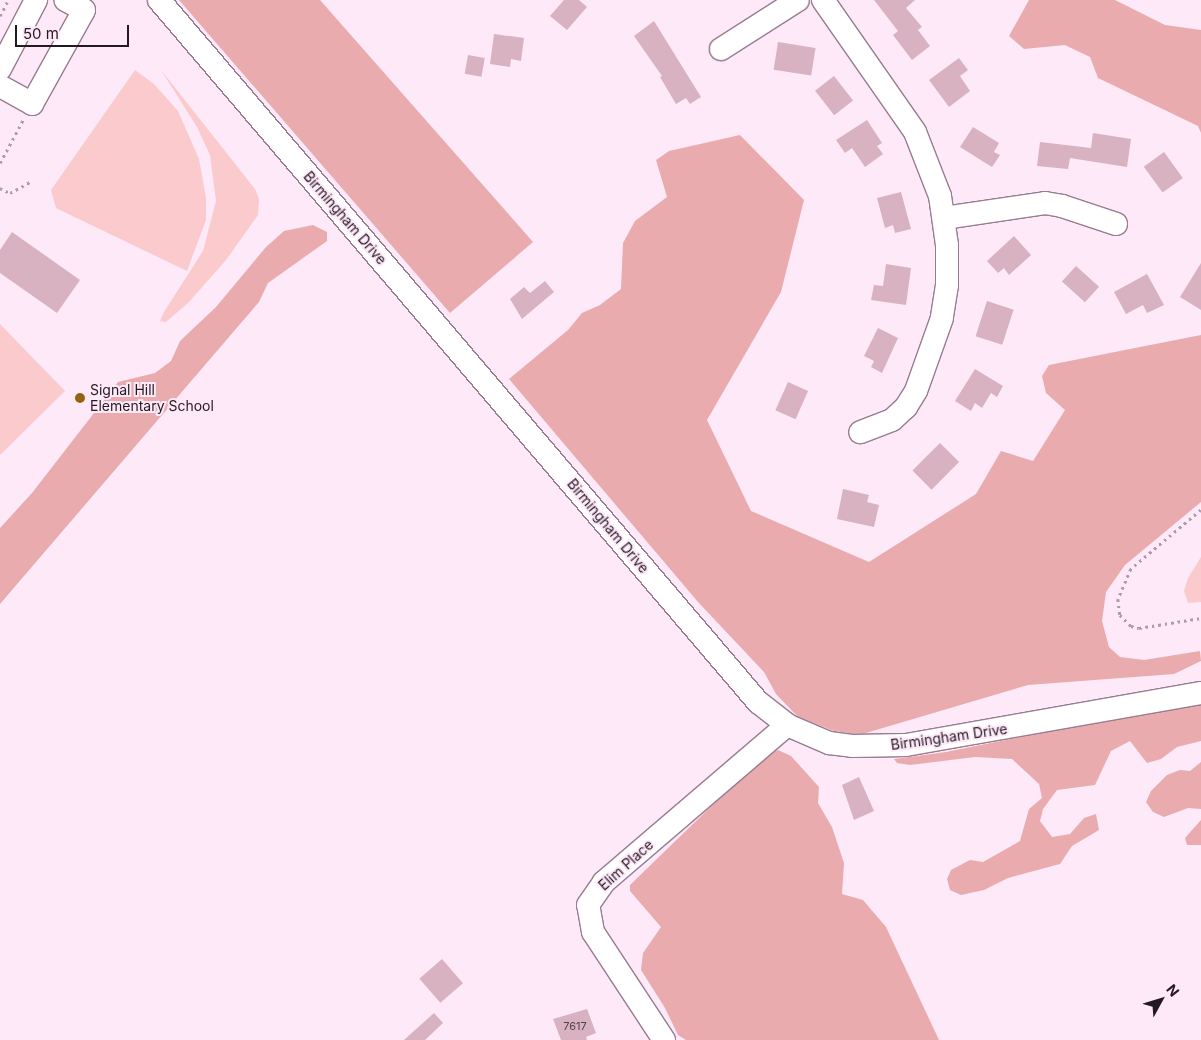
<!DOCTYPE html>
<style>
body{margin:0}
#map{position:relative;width:1201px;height:1040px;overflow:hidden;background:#fde9f8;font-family:Inter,sans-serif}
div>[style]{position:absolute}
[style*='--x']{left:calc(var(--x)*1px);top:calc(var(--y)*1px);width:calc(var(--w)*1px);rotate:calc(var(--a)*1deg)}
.green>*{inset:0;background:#facacc}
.forest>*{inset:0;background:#eaabaf}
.building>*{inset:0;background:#d8b2c0;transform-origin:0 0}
.path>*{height:2.5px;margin-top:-1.25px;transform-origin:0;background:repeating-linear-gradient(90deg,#ad9ca8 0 2.5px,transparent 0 6.5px)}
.roads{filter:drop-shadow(1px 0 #987b91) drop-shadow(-1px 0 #987b91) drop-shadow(0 1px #987b91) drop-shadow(0 -1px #987b91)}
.minor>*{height:22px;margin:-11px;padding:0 11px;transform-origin:11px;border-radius:11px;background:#fff}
.dots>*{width:14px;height:14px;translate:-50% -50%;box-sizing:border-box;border:2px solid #fde9f8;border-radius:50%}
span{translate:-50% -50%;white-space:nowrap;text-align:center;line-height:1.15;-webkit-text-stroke:4px #fde9f8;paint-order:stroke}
.number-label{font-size:11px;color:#513f49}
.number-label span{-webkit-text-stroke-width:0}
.street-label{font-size:14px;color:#241921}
.poi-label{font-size:14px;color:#241921}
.left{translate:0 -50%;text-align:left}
.north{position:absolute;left:1136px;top:975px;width:50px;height:50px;-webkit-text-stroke:4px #fde9f8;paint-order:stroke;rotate:51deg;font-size:14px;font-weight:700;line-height:20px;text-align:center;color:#241921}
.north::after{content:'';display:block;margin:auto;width:18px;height:22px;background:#241921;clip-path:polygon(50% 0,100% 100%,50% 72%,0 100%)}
.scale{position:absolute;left:15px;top:25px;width:114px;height:22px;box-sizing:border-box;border:2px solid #241921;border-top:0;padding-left:6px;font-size:15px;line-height:18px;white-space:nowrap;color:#241921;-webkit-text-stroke:4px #fde9f8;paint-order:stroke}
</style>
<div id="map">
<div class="green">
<div style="clip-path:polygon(135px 70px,154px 84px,178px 111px,199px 159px,206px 198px,206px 220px,187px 271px,56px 208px,51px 190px)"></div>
<div style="clip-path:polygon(161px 70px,255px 189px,259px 199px,258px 215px,226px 260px,189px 302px,166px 322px,160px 321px,164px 312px,203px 251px,216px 201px,210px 155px,197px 127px)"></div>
<div style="clip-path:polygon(0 324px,65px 391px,0 455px)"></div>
<div style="clip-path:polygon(1201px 557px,1201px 602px,1188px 603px,1184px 591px,1188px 578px)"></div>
</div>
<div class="forest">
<div style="clip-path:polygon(179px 0,320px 0,533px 242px,450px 313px)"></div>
<div style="clip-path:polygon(1029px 0,1115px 0,1165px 25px,1201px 30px,1201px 133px,1198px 126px,1098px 78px,1090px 57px,1065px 45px,1024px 49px,1009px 36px)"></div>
<div style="clip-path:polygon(740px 135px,804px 200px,781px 292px,707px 420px,751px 511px,869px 562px,976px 494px,1001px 451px,1033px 461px,1065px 410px,1046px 393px,1042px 376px,1049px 365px,1201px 335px,1201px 502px,1125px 565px,1106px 592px,1102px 621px,1109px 647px,1120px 657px,1144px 660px,1200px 651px,1201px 661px,1174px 674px,1028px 685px,859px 735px,834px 731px,798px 717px,776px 694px,764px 672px,698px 602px,509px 379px,568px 330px,582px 313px,600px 305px,621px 289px,623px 243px,635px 221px,667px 197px,656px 160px,669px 151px)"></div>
<div style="clip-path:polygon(313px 225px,327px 232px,327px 241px,268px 283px,259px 302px,0 604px,0 528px,32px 493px,118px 382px,155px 373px,171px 361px,180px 341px,216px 307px,266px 247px,284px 231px)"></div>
<div style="clip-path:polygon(1201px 701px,1201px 741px,1177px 747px,1161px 759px,1147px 763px,1130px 741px,1111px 751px,1095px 785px,1057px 790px,1043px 809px,1040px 821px,1052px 837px,1070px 834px,1084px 818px,1096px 814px,1099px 830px,1072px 846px,1060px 864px,1008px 878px,984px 890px,961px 895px,950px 890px,947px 879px,951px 870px,970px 860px,983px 862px,1020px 841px,1029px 809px,1042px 798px,1039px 784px,1012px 759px,975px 757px,910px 765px,897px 763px,894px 759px,946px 752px)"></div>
<div style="clip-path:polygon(778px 750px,791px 756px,819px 787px,818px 803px,832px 827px,844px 863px,842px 894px,863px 900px,886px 927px,939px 1040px,686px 1040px,678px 1035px,665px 1008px,641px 970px,643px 953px,661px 927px,630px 891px,630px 885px,763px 756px)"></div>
<div style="clip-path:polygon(1201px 762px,1201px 809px,1188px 808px,1164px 817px,1153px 812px,1146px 802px,1151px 791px,1167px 775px,1180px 770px,1190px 771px)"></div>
<div style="clip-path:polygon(1201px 820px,1201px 845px,1187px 845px,1185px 838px)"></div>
</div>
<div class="building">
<div style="clip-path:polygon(564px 0,579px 0,587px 7px,567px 30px,550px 16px)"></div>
<div style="clip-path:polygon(874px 0,915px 0,906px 8px,922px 27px,918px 30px,930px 46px,912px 60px,893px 35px,898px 31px)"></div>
<div style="clip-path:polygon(654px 21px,701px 97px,690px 104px,686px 98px,676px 104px,660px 77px,662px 76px,634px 36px)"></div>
<div style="clip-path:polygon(494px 34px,524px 38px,521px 61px,511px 59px,510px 67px,490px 64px)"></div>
<div style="left:778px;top:42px;width:38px;height:28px;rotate:9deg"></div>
<div style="left:468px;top:55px;width:17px;height:19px;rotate:10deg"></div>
<div style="clip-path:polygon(959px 58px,968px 70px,960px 76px,970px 91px,949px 107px,929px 80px)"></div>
<div style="left:834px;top:76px;width:31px;height:24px;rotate:52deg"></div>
<div style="clip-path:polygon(867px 120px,882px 143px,877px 146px,883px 154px,865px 167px,852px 148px,845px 153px,836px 140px)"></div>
<div style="clip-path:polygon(973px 127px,999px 143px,994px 152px,1000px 155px,992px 167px,960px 147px)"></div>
<div style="clip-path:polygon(1093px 133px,1131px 139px,1127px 167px,1070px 158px,1068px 169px,1037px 166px,1040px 142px,1091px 148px)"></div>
<div style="left:1164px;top:152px;width:32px;height:25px;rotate:54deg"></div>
<div style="clip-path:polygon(901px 192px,911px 229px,895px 233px,893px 225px,885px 228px,877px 198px)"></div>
<div style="clip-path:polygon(12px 232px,80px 280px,57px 313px,0 273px,0 250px)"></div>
<div style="clip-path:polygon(1014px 236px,1031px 255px,1009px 275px,1004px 268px,998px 273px,987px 261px)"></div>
<div style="clip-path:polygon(1201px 263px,1201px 310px,1180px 297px)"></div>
<div style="clip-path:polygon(886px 264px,911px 268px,906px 305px,871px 300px,874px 285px,883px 286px)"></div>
<div style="left:1076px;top:266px;width:31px;height:21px;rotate:42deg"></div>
<div style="clip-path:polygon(1147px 274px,1164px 305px,1147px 313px,1143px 305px,1126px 314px,1114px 292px)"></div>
<div style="clip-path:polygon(545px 281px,554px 292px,522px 319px,510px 299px,524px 287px,530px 293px)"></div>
<div style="left:987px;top:301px;width:28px;height:37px;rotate:18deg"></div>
<div style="clip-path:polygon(878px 328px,898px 338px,882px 373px,871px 367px,874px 361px,864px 356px)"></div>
<div style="clip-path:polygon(975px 369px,1003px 386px,997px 397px,991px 393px,982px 408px,975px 403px,971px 411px,955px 401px)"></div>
<div style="left:788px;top:382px;width:22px;height:31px;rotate:24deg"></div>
<div style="left:940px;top:443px;width:27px;height:39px;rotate:45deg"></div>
<div style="clip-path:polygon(843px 489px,869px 495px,867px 502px,879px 505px,874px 527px,837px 519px)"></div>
<div style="clip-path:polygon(859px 777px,874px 811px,854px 820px,842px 785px)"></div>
<div style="left:442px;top:959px;width:32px;height:30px;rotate:49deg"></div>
<div style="clip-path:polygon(587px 1009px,596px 1033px,586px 1037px,587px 1040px,561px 1040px,553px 1019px)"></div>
<div style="clip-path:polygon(434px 1013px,443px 1023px,425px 1040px,404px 1040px)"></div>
</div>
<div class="path">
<div style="--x:0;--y:16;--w:18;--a:-63"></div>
<div style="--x:0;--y:163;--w:49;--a:-61.9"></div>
<div style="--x:0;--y:188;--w:11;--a:27"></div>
<div style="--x:10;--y:193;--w:25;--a:-29"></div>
<div style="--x:1201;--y:510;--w:92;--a:139.9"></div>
<div style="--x:1131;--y:569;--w:33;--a:113"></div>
<div style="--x:1118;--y:599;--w:16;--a:83"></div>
<div style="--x:1120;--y:615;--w:16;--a:45"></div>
<div style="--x:1131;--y:626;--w:8;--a:14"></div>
<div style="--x:1139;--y:628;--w:63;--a:-9.2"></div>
</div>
<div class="roads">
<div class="minor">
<div style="--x:159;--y:0;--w:923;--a:49.53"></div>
<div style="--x:758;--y:702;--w:37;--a:38"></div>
<div style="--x:787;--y:725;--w:46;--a:23.2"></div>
<div style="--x:829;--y:743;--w:23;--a:7"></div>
<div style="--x:852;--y:746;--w:54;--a:-1.1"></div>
<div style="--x:906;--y:745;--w:300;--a:-10"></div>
<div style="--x:823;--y:0;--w:161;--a:55.1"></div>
<div style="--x:915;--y:132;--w:69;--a:68.7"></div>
<div style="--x:940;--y:196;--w:49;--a:81.9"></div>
<div style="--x:947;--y:245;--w:40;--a:90"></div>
<div style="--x:947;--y:285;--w:33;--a:99"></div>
<div style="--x:942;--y:318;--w:77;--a:109.6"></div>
<div style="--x:916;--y:391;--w:19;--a:122"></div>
<div style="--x:906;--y:407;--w:19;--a:137"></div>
<div style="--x:892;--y:420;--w:34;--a:159"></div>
<div style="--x:721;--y:49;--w:91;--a:-32.5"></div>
<div style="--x:0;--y:69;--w:78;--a:-62.4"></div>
<div style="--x:0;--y:86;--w:37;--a:29"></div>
<div style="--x:32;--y:104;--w:107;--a:-61"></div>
<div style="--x:84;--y:10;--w:21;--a:-152"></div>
<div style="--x:944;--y:218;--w:102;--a:-8.4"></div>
<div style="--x:1045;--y:203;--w:17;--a:10"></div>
<div style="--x:1062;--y:206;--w:57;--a:18.4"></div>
<div style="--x:664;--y:1040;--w:129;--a:-123.3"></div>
<div style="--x:593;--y:932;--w:27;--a:-100"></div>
<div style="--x:588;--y:905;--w:28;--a:-55"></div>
<div style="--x:604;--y:882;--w:241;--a:-40.6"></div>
</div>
</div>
<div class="dots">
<div style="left:80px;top:398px;background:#926410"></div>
</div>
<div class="number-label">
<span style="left:575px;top:1026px">7617</span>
</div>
<div class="street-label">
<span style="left:345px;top:218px;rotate:49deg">Birmingham Drive</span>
<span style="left:608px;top:526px;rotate:50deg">Birmingham Drive</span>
<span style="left:949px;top:737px;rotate:-8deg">Birmingham Drive</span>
<span style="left:626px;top:865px;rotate:-42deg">Elim Place</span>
</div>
<div class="poi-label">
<span class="left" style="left:90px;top:398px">Signal Hill<br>Elementary School</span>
</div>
<div class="north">N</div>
<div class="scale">50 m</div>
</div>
